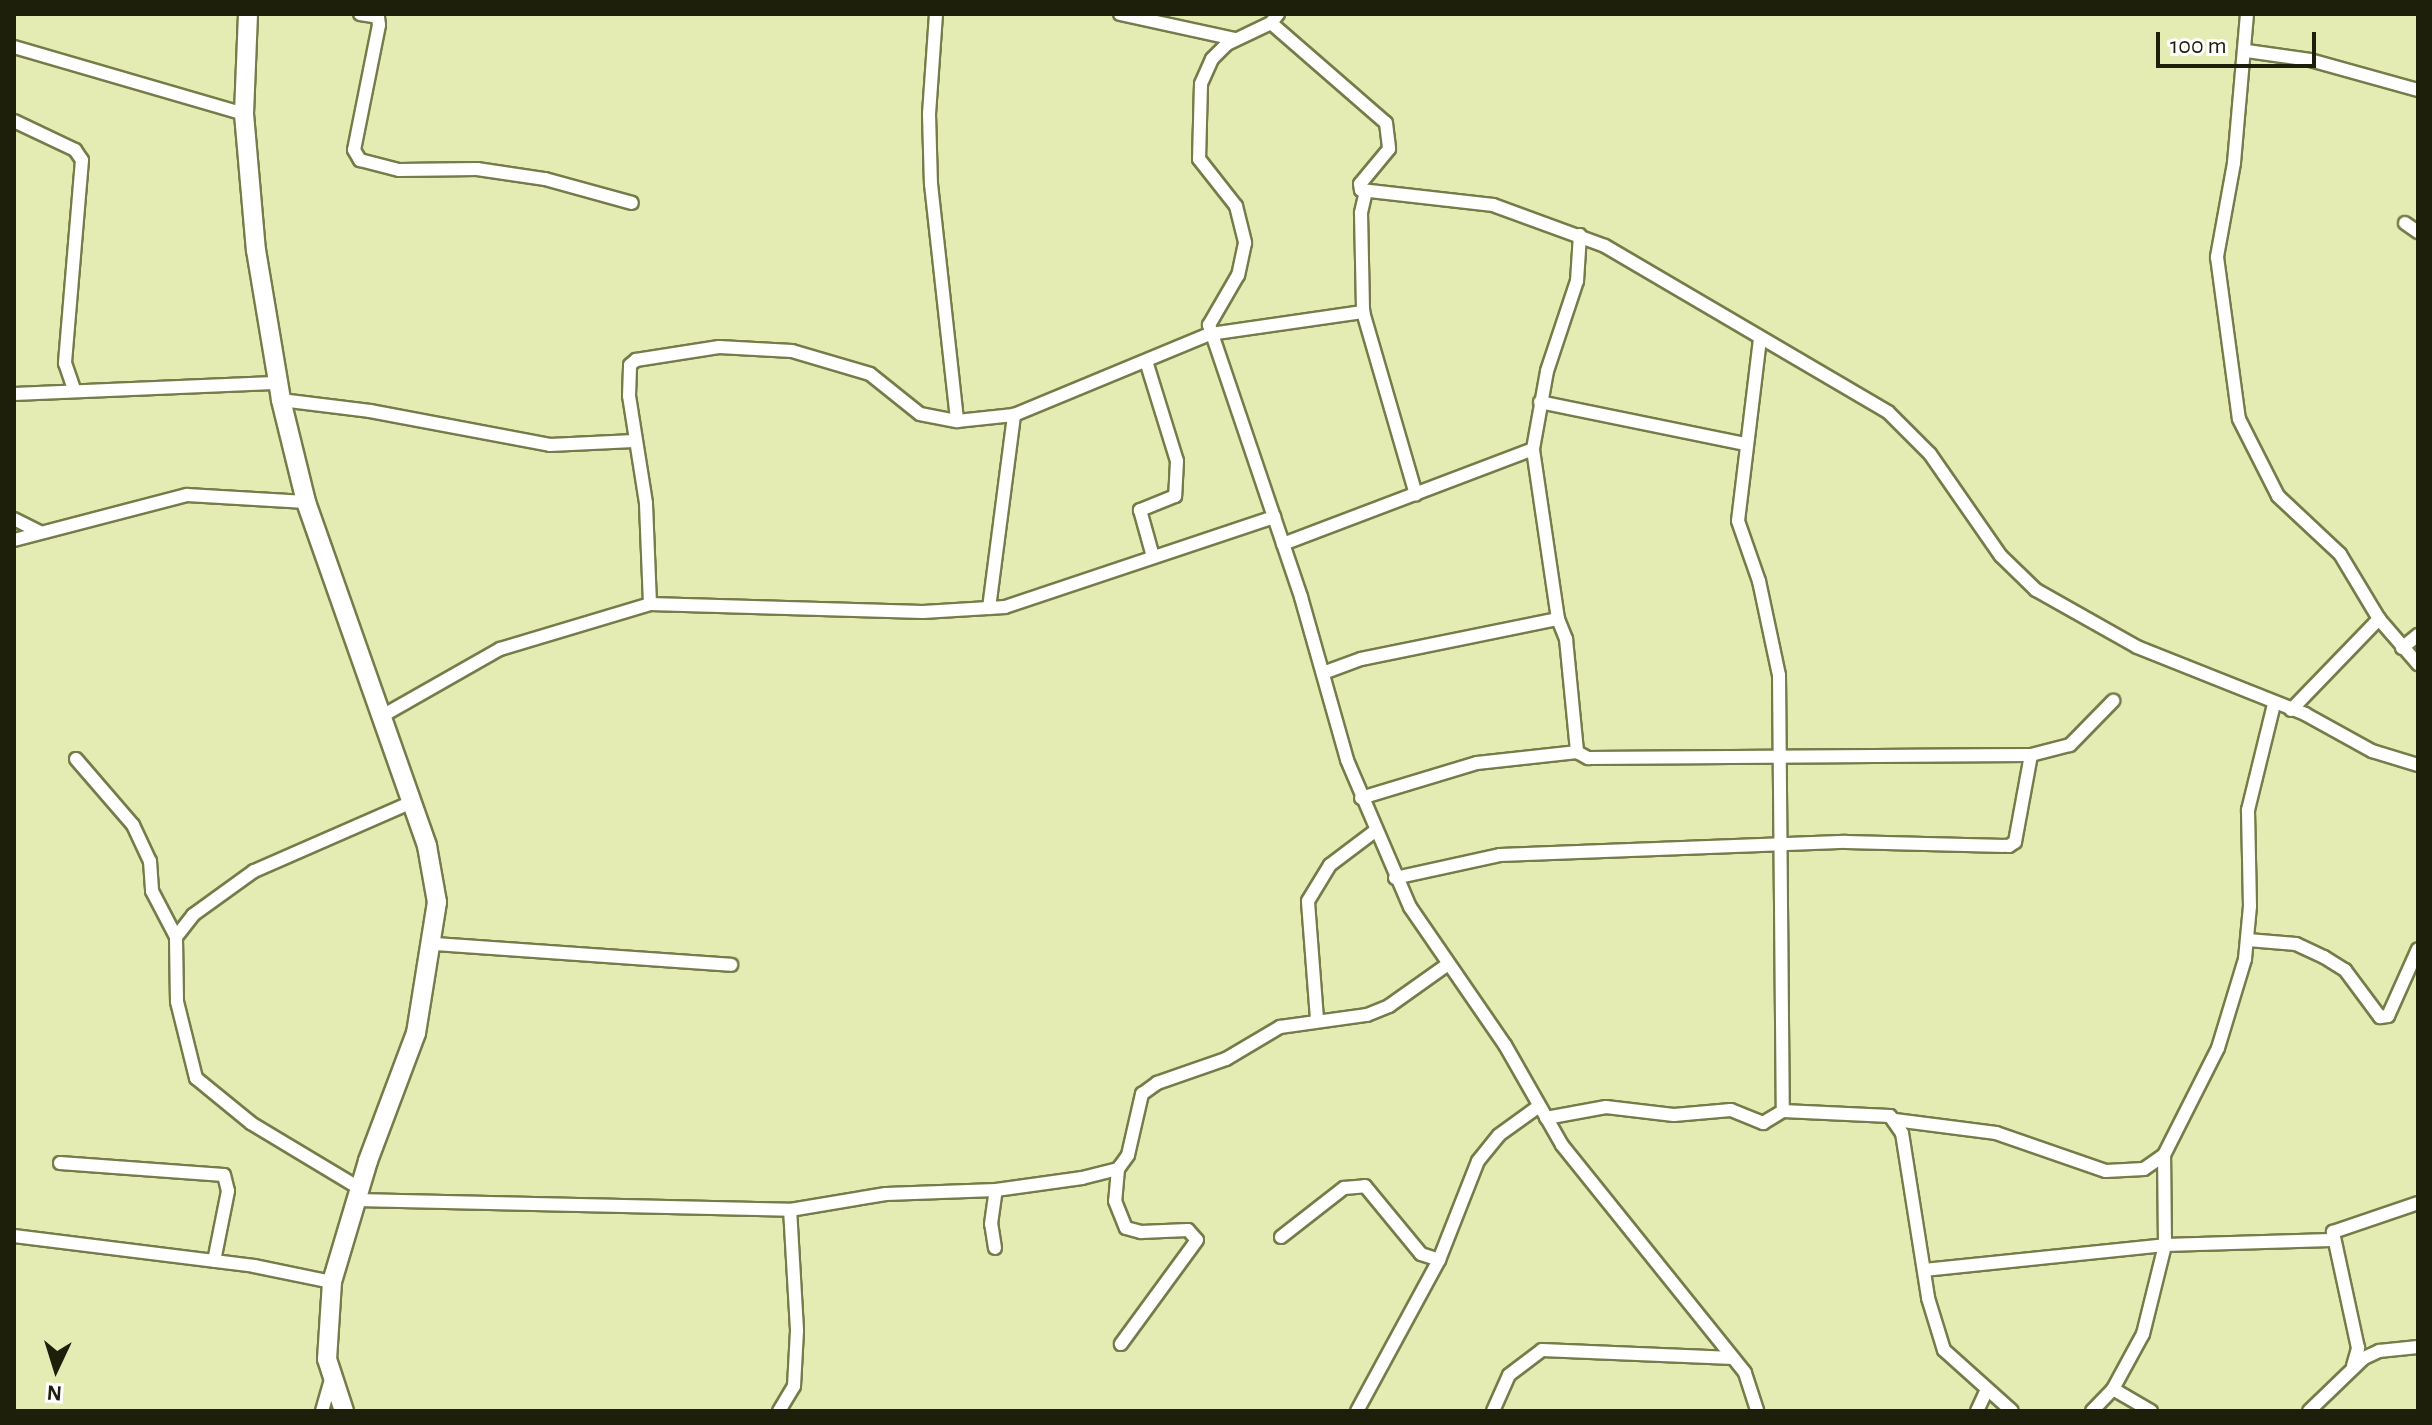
<!DOCTYPE html>
<style>
body{margin:0}
#map{position:relative;width:2432px;height:1425px;overflow:hidden;background:#e4ebb3;font-family:"Alegreya Sans",sans-serif}
div>[style]{position:absolute}
[style*='--x']{left:calc(var(--x)*1px);top:calc(var(--y)*1px);width:calc(var(--w)*1px);rotate:calc(var(--a)*1deg)}
.roads{filter:drop-shadow(2px 0 #767c49) drop-shadow(-2px 0 #767c49) drop-shadow(0 2px #767c49) drop-shadow(0 -2px #767c49)}
.street>*{height:12px;margin:-6px;padding:0 6px;transform-origin:6px;border-radius:6px;background:#fff}
.secondary>*{height:18px;margin:-9px;padding:0 9px;transform-origin:9px;border-radius:9px;background:#fff}
span{translate:-50% -50%;white-space:nowrap;text-align:center;line-height:1.15;-webkit-text-stroke:8px #fff;paint-order:stroke}
.frame{position:absolute;inset:0;border:16px solid #1d1f0a;pointer-events:none}
.north{position:absolute;left:16px;top:1329px;width:80px;height:80px;-webkit-text-stroke:6px #fff;paint-order:stroke;rotate:184deg;font-size:22px;font-weight:700;line-height:32px;text-align:center;color:#1d1f0a}
.north::after{content:'';display:block;margin:auto;width:28px;height:36px;background:#1d1f0a;clip-path:polygon(50% 0,100% 100%,50% 72%,0 100%)}
.scale{position:absolute;left:2156px;top:32px;width:160px;height:36px;box-sizing:border-box;border:4px solid #1d1f0a;border-top:0;padding-left:10px;font-size:24px;line-height:28px;white-space:nowrap;color:#1d1f0a;-webkit-text-stroke:6px #fff;paint-order:stroke}
</style>
<div id="map">
<div class="roads">
<div class="street">
<div style="--x:360;--y:14;--w:18;--a:9"></div>
<div style="--x:378;--y:17;--w:8;--a:83"></div>
<div style="--x:379;--y:25;--w:127;--a:101.3"></div>
<div style="--x:354;--y:150;--w:12;--a:59"></div>
<div style="--x:360;--y:160;--w:40;--a:14.4"></div>
<div style="--x:399;--y:170;--w:78;--a:-0.7"></div>
<div style="--x:477;--y:169;--w:69;--a:8.4"></div>
<div style="--x:545;--y:179;--w:90;--a:15.4"></div>
<div style="--x:936;--y:14;--w:100;--a:94"></div>
<div style="--x:929;--y:114;--w:70;--a:88.4"></div>
<div style="--x:931;--y:184;--w:238;--a:83.7"></div>
<div style="--x:1120;--y:14;--w:118;--a:12.3"></div>
<div style="--x:1278;--y:14;--w:11;--a:128"></div>
<div style="--x:1271;--y:23;--w:49;--a:154.5"></div>
<div style="--x:1227;--y:44;--w:21;--a:135"></div>
<div style="--x:1212;--y:59;--w:27;--a:114"></div>
<div style="--x:1201;--y:84;--w:75;--a:91.5"></div>
<div style="--x:1199;--y:159;--w:60;--a:51.8"></div>
<div style="--x:1236;--y:206;--w:38;--a:76"></div>
<div style="--x:1245;--y:243;--w:33;--a:102"></div>
<div style="--x:1238;--y:275;--w:58;--a:120.1"></div>
<div style="--x:1209;--y:325;--w:287;--a:71.3"></div>
<div style="--x:1301;--y:597;--w:169;--a:74.2"></div>
<div style="--x:1347;--y:760;--w:160;--a:66.8"></div>
<div style="--x:1410;--y:907;--w:168;--a:55.5"></div>
<div style="--x:1505;--y:1045;--w:115;--a:60.3"></div>
<div style="--x:1562;--y:1145;--w:292;--a:51.2"></div>
<div style="--x:1745;--y:1373;--w:40;--a:72"></div>
<div style="--x:2247;--y:14;--w:150;--a:95"></div>
<div style="--x:2234;--y:163;--w:96;--a:100.3"></div>
<div style="--x:2217;--y:257;--w:163;--a:82.3"></div>
<div style="--x:2239;--y:419;--w:86;--a:63.1"></div>
<div style="--x:2278;--y:496;--w:85;--a:43.1"></div>
<div style="--x:2340;--y:554;--w:76;--a:59"></div>
<div style="--x:2379;--y:619;--w:60;--a:49.1"></div>
<div style="--x:1271;--y:23;--w:152;--a:41"></div>
<div style="--x:1386;--y:123;--w:26;--a:83"></div>
<div style="--x:1389;--y:149;--w:45;--a:129.6"></div>
<div style="--x:1360;--y:184;--w:6;--a:81"></div>
<div style="--x:1361;--y:190;--w:133;--a:6.5"></div>
<div style="--x:1493;--y:205;--w:119;--a:20.1"></div>
<div style="--x:1605;--y:246;--w:328;--a:30.4"></div>
<div style="--x:1888;--y:412;--w:59;--a:45"></div>
<div style="--x:1930;--y:454;--w:124;--a:55.2"></div>
<div style="--x:2001;--y:556;--w:49;--a:44.2"></div>
<div style="--x:2036;--y:590;--w:116;--a:29.4"></div>
<div style="--x:2137;--y:647;--w:181;--a:21.7"></div>
<div style="--x:2305;--y:714;--w:77;--a:28.9"></div>
<div style="--x:2372;--y:751;--w:48;--a:16.9"></div>
<div style="--x:14;--y:47;--w:240;--a:16.2"></div>
<div style="--x:2247;--y:51;--w:64;--a:8.1"></div>
<div style="--x:2310;--y:60;--w:112;--a:15.5"></div>
<div style="--x:14;--y:121;--w:68;--a:25.4"></div>
<div style="--x:75;--y:150;--w:12;--a:55"></div>
<div style="--x:82;--y:160;--w:204;--a:94.8"></div>
<div style="--x:65;--y:363;--w:28;--a:71"></div>
<div style="--x:1366;--y:191;--w:23;--a:103"></div>
<div style="--x:1361;--y:213;--w:99;--a:88.8"></div>
<div style="--x:1363;--y:312;--w:190;--a:73.8"></div>
<div style="--x:2405;--y:223;--w:16;--a:35"></div>
<div style="--x:1760;--y:339;--w:183;--a:96.9"></div>
<div style="--x:1738;--y:521;--w:64;--a:70.7"></div>
<div style="--x:1759;--y:581;--w:96;--a:78"></div>
<div style="--x:1779;--y:675;--w:436;--a:89.5"></div>
<div style="--x:1146;--y:361;--w:105;--a:72.8"></div>
<div style="--x:1177;--y:461;--w:35;--a:93"></div>
<div style="--x:1175;--y:496;--w:38;--a:158"></div>
<div style="--x:1140;--y:510;--w:45;--a:74.4"></div>
<div style="--x:14;--y:394;--w:266;--a:-2.4"></div>
<div style="--x:281;--y:400;--w:90;--a:7"></div>
<div style="--x:370;--y:411;--w:183;--a:10.7"></div>
<div style="--x:550;--y:445;--w:84;--a:-2.7"></div>
<div style="--x:1540;--y:402;--w:209;--a:11.6"></div>
<div style="--x:14;--y:519;--w:28;--a:27"></div>
<div style="--x:14;--y:540;--w:179;--a:-14.6"></div>
<div style="--x:187;--y:495;--w:119;--a:3.4"></div>
<div style="--x:1283;--y:544;--w:267;--a:-20.8"></div>
<div style="--x:650;--y:604;--w:101;--a:-92.3"></div>
<div style="--x:646;--y:503;--w:108;--a:-99"></div>
<div style="--x:629;--y:396;--w:31;--a:-88"></div>
<div style="--x:630;--y:365;--w:8;--a:-40"></div>
<div style="--x:636;--y:360;--w:84;--a:-8.9"></div>
<div style="--x:719;--y:347;--w:73;--a:3.1"></div>
<div style="--x:792;--y:351;--w:81;--a:16.4"></div>
<div style="--x:870;--y:374;--w:64;--a:38.7"></div>
<div style="--x:920;--y:414;--w:38;--a:11"></div>
<div style="--x:957;--y:421;--w:57;--a:-6"></div>
<div style="--x:1014;--y:415;--w:212;--a:-22.5"></div>
<div style="--x:1210;--y:334;--w:155;--a:-8.2"></div>
<div style="--x:989;--y:608;--w:195;--a:-82.6"></div>
<div style="--x:1558;--y:619;--w:172;--a:-98.4"></div>
<div style="--x:1533;--y:449;--w:79;--a:-79.8"></div>
<div style="--x:1547;--y:371;--w:95;--a:-71.6"></div>
<div style="--x:1577;--y:281;--w:46;--a:-86.3"></div>
<div style="--x:2402;--y:648;--w:21;--a:-39"></div>
<div style="--x:1323;--y:673;--w:40;--a:-20.2"></div>
<div style="--x:1361;--y:659;--w:201;--a:-11.5"></div>
<div style="--x:1558;--y:619;--w:22;--a:68"></div>
<div style="--x:1566;--y:639;--w:114;--a:84.4"></div>
<div style="--x:1577;--y:752;--w:13;--a:29"></div>
<div style="--x:1588;--y:758;--w:443;--a:-0.4"></div>
<div style="--x:2031;--y:755;--w:40;--a:-14.4"></div>
<div style="--x:2070;--y:745;--w:62;--a:-45.7"></div>
<div style="--x:2291;--y:710;--w:127;--a:-46"></div>
<div style="--x:382;--y:716;--w:136;--a:-29.6"></div>
<div style="--x:500;--y:649;--w:157;--a:-16.7"></div>
<div style="--x:650;--y:604;--w:273;--a:1.7"></div>
<div style="--x:923;--y:612;--w:82;--a:-3.5"></div>
<div style="--x:1005;--y:607;--w:284;--a:-18.5"></div>
<div style="--x:76;--y:759;--w:87;--a:49.2"></div>
<div style="--x:133;--y:825;--w:40;--a:65"></div>
<div style="--x:150;--y:861;--w:30;--a:86"></div>
<div style="--x:152;--y:891;--w:52;--a:62.4"></div>
<div style="--x:1361;--y:798;--w:121;--a:-16.8"></div>
<div style="--x:1477;--y:763;--w:101;--a:-6.3"></div>
<div style="--x:1395;--y:878;--w:107;--a:-12.4"></div>
<div style="--x:1500;--y:855;--w:346;--a:-2.2"></div>
<div style="--x:1846;--y:842;--w:163;--a:1.4"></div>
<div style="--x:2009;--y:846;--w:7;--a:-34"></div>
<div style="--x:2015;--y:842;--w:88;--a:-79.6"></div>
<div style="--x:2248;--y:940;--w:48;--a:4.8"></div>
<div style="--x:2296;--y:944;--w:31;--a:25"></div>
<div style="--x:2324;--y:957;--w:25;--a:32"></div>
<div style="--x:2345;--y:970;--w:59;--a:53.3"></div>
<div style="--x:2380;--y:1017;--w:8;--a:-7"></div>
<div style="--x:2388;--y:1016;--w:73;--a:-65.9"></div>
<div style="--x:434;--y:944;--w:298;--a:4"></div>
<div style="--x:1317;--y:1019;--w:118;--a:-94.4"></div>
<div style="--x:1308;--y:901;--w:42;--a:-58.6"></div>
<div style="--x:1330;--y:865;--w:56;--a:-37.1"></div>
<div style="--x:1546;--y:1118;--w:61;--a:-10.4"></div>
<div style="--x:1606;--y:1107;--w:68;--a:6.7"></div>
<div style="--x:1674;--y:1115;--w:57;--a:-5"></div>
<div style="--x:1731;--y:1110;--w:35;--a:22"></div>
<div style="--x:1763;--y:1123;--w:23;--a:-31"></div>
<div style="--x:1783;--y:1111;--w:107;--a:2.7"></div>
<div style="--x:1890;--y:1116;--w:21;--a:55"></div>
<div style="--x:1902;--y:1133;--w:167;--a:81"></div>
<div style="--x:1928;--y:1298;--w:54;--a:72.9"></div>
<div style="--x:1944;--y:1350;--w:91;--a:41.9"></div>
<div style="--x:1895;--y:1120;--w:102;--a:7.3"></div>
<div style="--x:1996;--y:1133;--w:116;--a:19.1"></div>
<div style="--x:2106;--y:1171;--w:38;--a:-3"></div>
<div style="--x:2144;--y:1169;--w:24;--a:-35"></div>
<div style="--x:60;--y:1163;--w:164;--a:4.2"></div>
<div style="--x:224;--y:1175;--w:16;--a:76"></div>
<div style="--x:228;--y:1191;--w:71;--a:101.3"></div>
<div style="--x:1118;--y:1169;--w:32;--a:95"></div>
<div style="--x:1115;--y:1201;--w:29;--a:68"></div>
<div style="--x:1126;--y:1228;--w:16;--a:15"></div>
<div style="--x:1141;--y:1232;--w:47;--a:-2.4"></div>
<div style="--x:1188;--y:1230;--w:13;--a:48"></div>
<div style="--x:1197;--y:1240;--w:129;--a:126.2"></div>
<div style="--x:359;--y:1188;--w:126;--a:-149"></div>
<div style="--x:251;--y:1123;--w:71;--a:-140.7"></div>
<div style="--x:196;--y:1078;--w:78;--a:-104"></div>
<div style="--x:177;--y:1002;--w:65;--a:-90.9"></div>
<div style="--x:176;--y:937;--w:28;--a:-52"></div>
<div style="--x:193;--y:915;--w:75;--a:-35.8"></div>
<div style="--x:254;--y:871;--w:172;--a:-23.6"></div>
<div style="--x:356;--y:1200;--w:434;--a:1.3"></div>
<div style="--x:790;--y:1210;--w:97;--a:-9.5"></div>
<div style="--x:886;--y:1194;--w:110;--a:-2.1"></div>
<div style="--x:996;--y:1190;--w:87;--a:-7.9"></div>
<div style="--x:1082;--y:1178;--w:37;--a:-14"></div>
<div style="--x:1118;--y:1169;--w:17;--a:-54"></div>
<div style="--x:1128;--y:1155;--w:63;--a:-77.1"></div>
<div style="--x:1142;--y:1094;--w:19;--a:-36"></div>
<div style="--x:1157;--y:1083;--w:73;--a:-19.2"></div>
<div style="--x:1226;--y:1059;--w:63;--a:-30.7"></div>
<div style="--x:1280;--y:1027;--w:88;--a:-7.9"></div>
<div style="--x:1367;--y:1015;--w:24;--a:-22"></div>
<div style="--x:1389;--y:1006;--w:71;--a:-35.3"></div>
<div style="--x:14;--y:1236;--w:242;--a:7.1"></div>
<div style="--x:254;--y:1266;--w:80;--a:11.6"></div>
<div style="--x:1281;--y:1237;--w:80;--a:-37.9"></div>
<div style="--x:1344;--y:1188;--w:21;--a:-5"></div>
<div style="--x:1365;--y:1186;--w:88;--a:50.5"></div>
<div style="--x:1421;--y:1254;--w:19;--a:18"></div>
<div style="--x:995;--y:1248;--w:24;--a:-99"></div>
<div style="--x:991;--y:1224;--w:34;--a:-82"></div>
<div style="--x:1924;--y:1270;--w:242;--a:-5.9"></div>
<div style="--x:2165;--y:1245;--w:166;--a:-1.7"></div>
<div style="--x:2353;--y:1366;--w:19;--a:-74"></div>
<div style="--x:2358;--y:1348;--w:119;--a:-102.2"></div>
<div style="--x:2333;--y:1232;--w:90;--a:-18.8"></div>
<div style="--x:2113;--y:1389;--w:44;--a:30.1"></div>
<div style="--x:322;--y:1411;--w:33;--a:-74"></div>
<div style="--x:779;--y:1411;--w:29;--a:-59"></div>
<div style="--x:794;--y:1386;--w:56;--a:-86.9"></div>
<div style="--x:797;--y:1330;--w:120;--a:-93.3"></div>
<div style="--x:1357;--y:1411;--w:172;--a:-61.5"></div>
<div style="--x:1439;--y:1260;--w:106;--a:-68.5"></div>
<div style="--x:1478;--y:1161;--w:33;--a:-51"></div>
<div style="--x:1499;--y:1135;--w:49;--a:-35.9"></div>
<div style="--x:1493;--y:1411;--w:39;--a:-66"></div>
<div style="--x:1509;--y:1375;--w:41;--a:-37.1"></div>
<div style="--x:1542;--y:1350;--w:191;--a:2.4"></div>
<div style="--x:1977;--y:1411;--w:23;--a:-65"></div>
<div style="--x:2092;--y:1411;--w:30;--a:-46"></div>
<div style="--x:2113;--y:1389;--w:63;--a:-61.4"></div>
<div style="--x:2143;--y:1334;--w:92;--a:-76.1"></div>
<div style="--x:2165;--y:1245;--w:90;--a:-90.6"></div>
<div style="--x:2164;--y:1155;--w:120;--a:-63.2"></div>
<div style="--x:2218;--y:1048;--w:93;--a:-73.1"></div>
<div style="--x:2245;--y:959;--w:53;--a:-84.6"></div>
<div style="--x:2250;--y:906;--w:96;--a:-91.2"></div>
<div style="--x:2248;--y:810;--w:109;--a:-76.2"></div>
<div style="--x:2309;--y:1411;--w:76;--a:-43.9"></div>
<div style="--x:2364;--y:1358;--w:17;--a:-25"></div>
<div style="--x:2379;--y:1351;--w:39;--a:-6"></div>
</div>
<div class="secondary">
<div style="--x:248;--y:14;--w:100;--a:92.3"></div>
<div style="--x:244;--y:114;--w:137;--a:85"></div>
<div style="--x:256;--y:250;--w:152;--a:80.5"></div>
<div style="--x:281;--y:400;--w:105;--a:76.2"></div>
<div style="--x:306;--y:502;--w:365;--a:70.6"></div>
<div style="--x:427;--y:846;--w:57;--a:79.9"></div>
<div style="--x:437;--y:902;--w:133;--a:99.1"></div>
<div style="--x:416;--y:1033;--w:137;--a:110.6"></div>
<div style="--x:368;--y:1161;--w:126;--a:106.6"></div>
<div style="--x:332;--y:1282;--w:77;--a:93.7"></div>
<div style="--x:327;--y:1359;--w:55;--a:71.9"></div>
</div>
</div>
<div class="frame"></div>
<div class="north">N</div>
<div class="scale">100 m</div>
</div>
